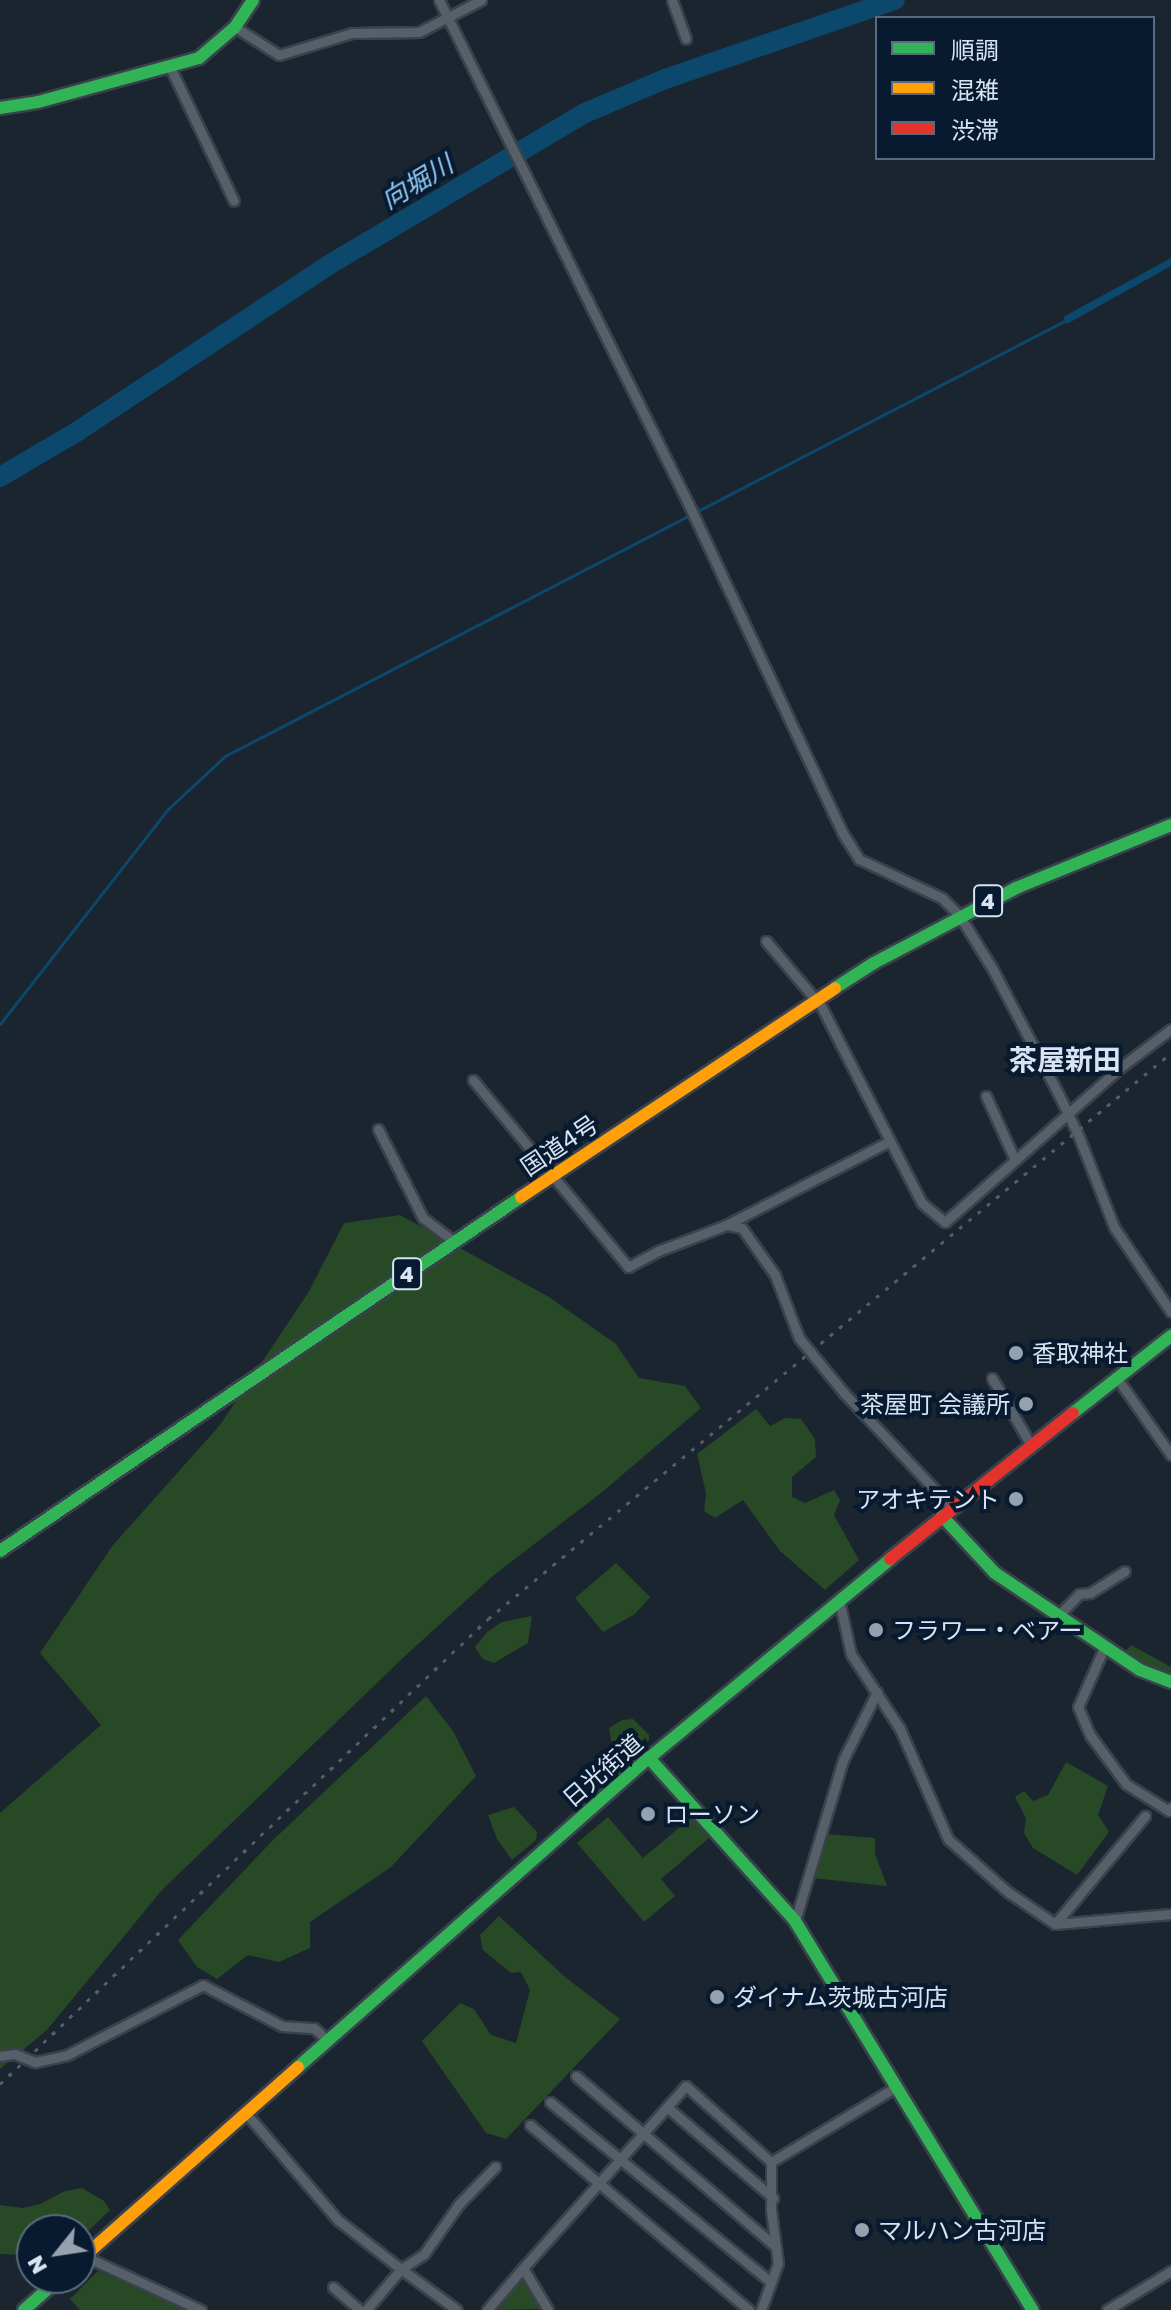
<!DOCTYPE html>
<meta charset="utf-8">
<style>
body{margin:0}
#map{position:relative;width:1171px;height:2310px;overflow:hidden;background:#1a2530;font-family:"Golos Text","Noto Sans JP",sans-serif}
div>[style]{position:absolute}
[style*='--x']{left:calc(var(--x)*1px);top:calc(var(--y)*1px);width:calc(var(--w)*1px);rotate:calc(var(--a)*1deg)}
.green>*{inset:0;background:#274926}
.water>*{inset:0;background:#0c486c}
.stream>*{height:3px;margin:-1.5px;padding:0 1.5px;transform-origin:1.5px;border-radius:1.5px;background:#0c486c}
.river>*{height:20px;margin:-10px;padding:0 10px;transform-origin:10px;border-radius:10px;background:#0c486c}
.roads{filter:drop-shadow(2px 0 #39424c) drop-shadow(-2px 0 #39424c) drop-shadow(0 2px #39424c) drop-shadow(0 -2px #39424c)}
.street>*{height:9px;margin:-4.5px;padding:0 4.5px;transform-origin:4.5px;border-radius:4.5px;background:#575f68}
.fast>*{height:12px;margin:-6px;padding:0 6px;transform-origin:6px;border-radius:6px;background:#30b455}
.slow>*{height:12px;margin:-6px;padding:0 6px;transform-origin:6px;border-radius:6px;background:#ff9f0a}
.jam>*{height:12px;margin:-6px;padding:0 6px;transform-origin:6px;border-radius:6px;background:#e5322d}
.rail>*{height:3px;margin-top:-1.5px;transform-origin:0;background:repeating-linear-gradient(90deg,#555c66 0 4px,transparent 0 12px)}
.dots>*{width:22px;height:22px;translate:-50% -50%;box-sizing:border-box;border:4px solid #071a2f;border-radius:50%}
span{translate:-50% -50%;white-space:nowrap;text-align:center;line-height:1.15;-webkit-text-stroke:8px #071a2f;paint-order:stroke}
.shield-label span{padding:2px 6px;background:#071a2f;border:2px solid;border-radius:6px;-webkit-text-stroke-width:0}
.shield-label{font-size:22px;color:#d8e4f3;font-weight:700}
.street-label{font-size:24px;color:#d8e4f3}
.poi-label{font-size:24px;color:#d8e4f3}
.left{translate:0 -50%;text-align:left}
.right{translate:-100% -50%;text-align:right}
.water-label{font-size:26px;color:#94ccf7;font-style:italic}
.quarter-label{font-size:28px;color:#d8e4f3;font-weight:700}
.legend{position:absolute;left:875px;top:16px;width:280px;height:144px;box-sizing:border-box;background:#071a2f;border:2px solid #5b6b7d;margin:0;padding:10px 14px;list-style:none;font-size:24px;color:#d8e4f3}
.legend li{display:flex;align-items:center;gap:16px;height:40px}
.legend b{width:40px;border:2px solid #5b6b7d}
.north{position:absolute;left:16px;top:2214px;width:80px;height:80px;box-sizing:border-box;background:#071a2f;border:2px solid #5b6b7d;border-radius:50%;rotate:240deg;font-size:22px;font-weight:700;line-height:32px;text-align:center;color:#d8e4f3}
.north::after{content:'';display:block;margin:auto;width:28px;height:36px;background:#96a1af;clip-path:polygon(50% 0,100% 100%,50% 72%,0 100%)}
</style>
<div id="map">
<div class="green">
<div style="clip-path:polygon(400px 1215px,549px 1297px,616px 1344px,639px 1378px,685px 1386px,701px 1408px,601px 1493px,494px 1575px,405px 1656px,162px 1890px,47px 2030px,0 2069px,0 1813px,101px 1725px,40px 1653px,113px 1545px,220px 1425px,308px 1293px,344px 1223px)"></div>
<div style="clip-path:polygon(756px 1409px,770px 1426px,785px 1418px,801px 1419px,815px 1439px,816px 1457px,792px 1477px,792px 1497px,805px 1503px,834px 1490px,840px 1500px,834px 1515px,859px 1560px,825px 1590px,780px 1551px,743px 1500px,715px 1518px,704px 1511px,706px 1493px,697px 1454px)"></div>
<div style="clip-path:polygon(616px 1563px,650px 1597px,635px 1614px,603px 1632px,575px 1598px)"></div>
<div style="clip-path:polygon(532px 1616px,528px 1643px,494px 1663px,483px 1659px,475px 1647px,487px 1632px,502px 1622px)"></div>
<div style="clip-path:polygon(1131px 1645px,1171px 1667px,1171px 1690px,1124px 1653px)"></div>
<div style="clip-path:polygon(426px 1696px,453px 1731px,476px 1776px,391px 1867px,310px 1922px,310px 1948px,279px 1962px,248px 1955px,217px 1979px,197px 1967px,178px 1940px,273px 1840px)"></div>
<div style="clip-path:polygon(633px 1719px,649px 1735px,649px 1740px,624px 1759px,612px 1745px,609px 1728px,622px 1720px)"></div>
<div style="clip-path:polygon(1066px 1762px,1108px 1786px,1098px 1815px,1109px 1832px,1077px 1875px,1033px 1848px,1024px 1833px,1026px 1818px,1015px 1797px,1024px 1791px,1033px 1801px,1048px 1795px)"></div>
<div style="clip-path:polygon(514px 1807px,537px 1832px,536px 1840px,512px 1860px,497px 1839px,488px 1815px)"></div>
<div style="clip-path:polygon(608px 1817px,643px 1858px,692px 1817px,709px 1838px,661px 1879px,675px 1896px,644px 1922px,577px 1843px)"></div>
<div style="clip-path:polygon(826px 1834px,875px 1838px,875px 1854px,887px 1886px,812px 1878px)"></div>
<div style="clip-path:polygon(499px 1916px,565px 1977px,620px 2019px,506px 2139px,486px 2133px,422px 2041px,460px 2003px,474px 2009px,491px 2035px,516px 2043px,530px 1990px,521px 1972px,511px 1973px,483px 1950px,480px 1935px)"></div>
<div style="clip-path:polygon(82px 2188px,104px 2201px,110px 2210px,80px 2239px,80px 2230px,32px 2230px,32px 2261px,25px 2255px,0 2254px,0 2205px,23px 2208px,40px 2204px,65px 2191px)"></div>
<div style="clip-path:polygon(98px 2271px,189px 2310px,80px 2310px,70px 2299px)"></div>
<div style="clip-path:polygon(523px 2278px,543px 2309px,498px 2310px)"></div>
</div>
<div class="water">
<div style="clip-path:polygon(1171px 258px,1171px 266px,1067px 324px,1063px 317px)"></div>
</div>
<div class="stream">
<div style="--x:0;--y:1024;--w:273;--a:-52"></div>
<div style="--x:168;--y:809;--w:78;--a:-42.9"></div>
<div style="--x:225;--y:756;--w:950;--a:-27.4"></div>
</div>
<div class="river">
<div style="--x:0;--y:477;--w:91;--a:-30.5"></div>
<div style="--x:78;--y:431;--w:299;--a:-33.5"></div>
<div style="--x:327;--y:266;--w:300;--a:-30.7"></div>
<div style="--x:585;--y:113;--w:87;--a:-23"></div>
<div style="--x:665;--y:79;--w:243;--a:-19"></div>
</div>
<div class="roads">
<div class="street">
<div style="--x:439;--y:0;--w:561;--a:63.66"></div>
<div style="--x:688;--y:503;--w:363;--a:64.9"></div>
<div style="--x:842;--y:832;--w:32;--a:58"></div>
<div style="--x:859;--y:859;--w:92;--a:25.2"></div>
<div style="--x:942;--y:898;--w:24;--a:45"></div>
<div style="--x:959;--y:915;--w:62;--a:58.1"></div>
<div style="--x:992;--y:968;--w:144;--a:62.2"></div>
<div style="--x:1059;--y:1095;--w:47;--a:64.5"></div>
<div style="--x:1079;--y:1137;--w:97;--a:68.7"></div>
<div style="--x:1114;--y:1227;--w:102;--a:56.2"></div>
<div style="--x:672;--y:0;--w:41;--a:70.3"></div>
<div style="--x:235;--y:27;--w:52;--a:32.5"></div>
<div style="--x:279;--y:55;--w:76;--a:-16.8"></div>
<div style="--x:352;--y:33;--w:67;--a:-0.9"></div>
<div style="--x:419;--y:32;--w:70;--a:-27.3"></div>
<div style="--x:170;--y:67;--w:148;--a:64.5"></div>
<div style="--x:766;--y:941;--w:85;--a:49.8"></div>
<div style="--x:821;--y:1006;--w:221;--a:62.9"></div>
<div style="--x:922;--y:1203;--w:30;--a:40"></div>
<div style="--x:945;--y:1222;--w:235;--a:-41.4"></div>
<div style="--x:1121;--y:1067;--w:63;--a:-37.2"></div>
<div style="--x:473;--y:1080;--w:243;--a:50.3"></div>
<div style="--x:628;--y:1267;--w:34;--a:-28"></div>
<div style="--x:658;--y:1251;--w:73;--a:-20.9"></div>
<div style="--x:726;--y:1225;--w:182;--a:-27.1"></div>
<div style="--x:986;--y:1096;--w:70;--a:65.6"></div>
<div style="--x:378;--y:1129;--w:100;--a:63.2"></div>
<div style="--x:423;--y:1218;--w:40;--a:37"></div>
<div style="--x:728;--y:1225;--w:14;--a:12"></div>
<div style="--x:742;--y:1228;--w:57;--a:54.9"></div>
<div style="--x:775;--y:1275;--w:67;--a:69.1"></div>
<div style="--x:799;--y:1338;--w:71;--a:50.7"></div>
<div style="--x:844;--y:1393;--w:158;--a:46.8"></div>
<div style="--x:992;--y:1378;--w:78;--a:59.8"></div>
<div style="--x:1117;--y:1378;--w:94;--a:55"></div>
<div style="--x:839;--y:1600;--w:55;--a:77.5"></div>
<div style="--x:851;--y:1654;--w:90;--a:56.8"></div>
<div style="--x:900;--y:1729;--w:120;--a:66.4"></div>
<div style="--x:948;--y:1839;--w:80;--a:41.5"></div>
<div style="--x:1008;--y:1892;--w:57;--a:34.2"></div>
<div style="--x:1055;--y:1924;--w:116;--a:-4.9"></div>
<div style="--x:1058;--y:1616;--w:30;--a:-46"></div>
<div style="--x:1079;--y:1594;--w:11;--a:-5"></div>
<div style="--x:1090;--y:1593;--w:41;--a:-32.2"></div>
<div style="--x:1104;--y:1648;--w:64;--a:113.8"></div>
<div style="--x:1078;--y:1707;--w:30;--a:67"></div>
<div style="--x:1090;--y:1735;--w:61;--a:53.7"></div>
<div style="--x:1126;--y:1784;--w:51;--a:32.1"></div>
<div style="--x:1169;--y:1811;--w:4;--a:-63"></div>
<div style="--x:795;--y:1921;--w:168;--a:-73.4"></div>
<div style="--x:843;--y:1760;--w:76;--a:-63.4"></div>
<div style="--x:1055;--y:1924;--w:141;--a:-50.2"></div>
<div style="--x:0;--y:2056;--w:15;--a:-8"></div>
<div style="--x:15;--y:2054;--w:22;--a:22"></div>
<div style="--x:35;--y:2062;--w:33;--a:-12"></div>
<div style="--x:67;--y:2055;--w:153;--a:-27.2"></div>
<div style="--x:203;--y:1985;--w:89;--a:27.4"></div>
<div style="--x:282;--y:2026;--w:32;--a:4"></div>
<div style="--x:314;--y:2028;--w:16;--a:43"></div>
<div style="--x:576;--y:2076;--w:263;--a:40.5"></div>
<div style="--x:550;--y:2102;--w:285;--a:39.2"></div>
<div style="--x:667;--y:2107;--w:140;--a:40.6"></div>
<div style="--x:245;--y:2112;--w:143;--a:49.3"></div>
<div style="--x:338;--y:2220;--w:80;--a:37.9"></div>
<div style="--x:401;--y:2269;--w:27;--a:-33"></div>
<div style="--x:424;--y:2254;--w:61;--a:-55"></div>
<div style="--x:459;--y:2204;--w:52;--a:-45.8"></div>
<div style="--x:530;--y:2125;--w:287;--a:40.2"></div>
<div style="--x:771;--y:2162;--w:146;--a:-31"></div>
<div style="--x:84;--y:2256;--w:129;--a:24.8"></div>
<div style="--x:523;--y:2268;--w:244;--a:-48.2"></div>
<div style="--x:686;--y:2086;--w:114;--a:41.8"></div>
<div style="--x:771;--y:2162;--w:48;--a:90"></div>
<div style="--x:771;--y:2210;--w:53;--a:82.5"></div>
<div style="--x:778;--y:2263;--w:50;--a:109.9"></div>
<div style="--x:333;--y:2287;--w:35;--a:41"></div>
<div style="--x:366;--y:2310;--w:54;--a:-49.5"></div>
<div style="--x:401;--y:2269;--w:69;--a:36.2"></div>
<div style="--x:487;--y:2310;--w:55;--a:-49.4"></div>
<div style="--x:523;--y:2268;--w:49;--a:59.2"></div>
<div style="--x:1107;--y:2310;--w:75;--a:-31.4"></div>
</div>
<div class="fast">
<div style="--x:0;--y:108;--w:38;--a:-9"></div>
<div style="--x:38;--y:102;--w:167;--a:-15.3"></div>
<div style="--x:199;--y:58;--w:48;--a:-40.7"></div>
<div style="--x:235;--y:27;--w:32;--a:-56"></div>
<div style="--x:835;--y:988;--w:46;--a:-32.7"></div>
<div style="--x:874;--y:963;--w:161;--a:-27.8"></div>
<div style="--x:1016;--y:888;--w:167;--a:-22.1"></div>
<div style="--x:1073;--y:1413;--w:125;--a:-38.2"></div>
<div style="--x:942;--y:1516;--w:78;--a:47.1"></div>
<div style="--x:995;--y:1573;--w:174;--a:33.8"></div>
<div style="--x:1140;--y:1670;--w:33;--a:21"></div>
<div style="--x:0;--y:1551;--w:630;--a:-34.19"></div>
<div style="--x:649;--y:1758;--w:219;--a:48.1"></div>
<div style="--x:795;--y:1921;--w:456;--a:58.6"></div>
<div style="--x:298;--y:2067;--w:468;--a:-41.4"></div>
<div style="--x:649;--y:1758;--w:313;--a:-39.5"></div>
<div style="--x:24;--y:2310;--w:48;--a:-41.6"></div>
</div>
<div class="slow">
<div style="--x:521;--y:1197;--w:377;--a:-33.6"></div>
<div style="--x:80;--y:2260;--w:291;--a:-41.5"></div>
</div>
<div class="jam">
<div style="--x:890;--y:1559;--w:234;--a:-38.6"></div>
</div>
</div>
<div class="rail">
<div style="--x:0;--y:2084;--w:674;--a:-43.62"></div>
<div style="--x:488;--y:1619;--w:887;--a:-39.65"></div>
</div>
<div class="dots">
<div style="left:1016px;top:1353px;background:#96a1af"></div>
<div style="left:1026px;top:1404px;background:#96a1af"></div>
<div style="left:1016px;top:1499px;background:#96a1af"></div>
<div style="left:876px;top:1630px;background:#96a1af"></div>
<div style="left:648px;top:1814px;background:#96a1af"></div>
<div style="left:717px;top:1997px;background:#96a1af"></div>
<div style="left:862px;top:2230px;background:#96a1af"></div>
</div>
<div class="shield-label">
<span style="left:988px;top:901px">4</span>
<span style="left:407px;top:1274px">4</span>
</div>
<div class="street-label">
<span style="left:559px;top:1145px;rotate:-34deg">国道4号</span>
<span style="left:602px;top:1770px;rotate:-41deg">日光街道</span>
</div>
<div class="poi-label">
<span class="left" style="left:1032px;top:1353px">香取神社</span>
<span class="right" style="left:1010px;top:1404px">茶屋町 会議所</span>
<span class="right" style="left:1000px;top:1499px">アオキテント</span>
<span class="left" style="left:892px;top:1630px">フラワー・ベアー</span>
<span class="left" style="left:664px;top:1814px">ローソン</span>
<span class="left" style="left:733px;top:1997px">ダイナム茨城古河店</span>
<span class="left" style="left:878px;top:2230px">マルハン古河店</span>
</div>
<div class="water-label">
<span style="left:417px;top:182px;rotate:-31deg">向堀川</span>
</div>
<div class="quarter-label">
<span style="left:1065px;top:1060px">茶屋新田</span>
</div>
<ul class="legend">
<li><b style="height:10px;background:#30b455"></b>順調</li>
<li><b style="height:10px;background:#ff9f0a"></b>混雑</li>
<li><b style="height:10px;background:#e5322d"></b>渋滞</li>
</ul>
<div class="north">N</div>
</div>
